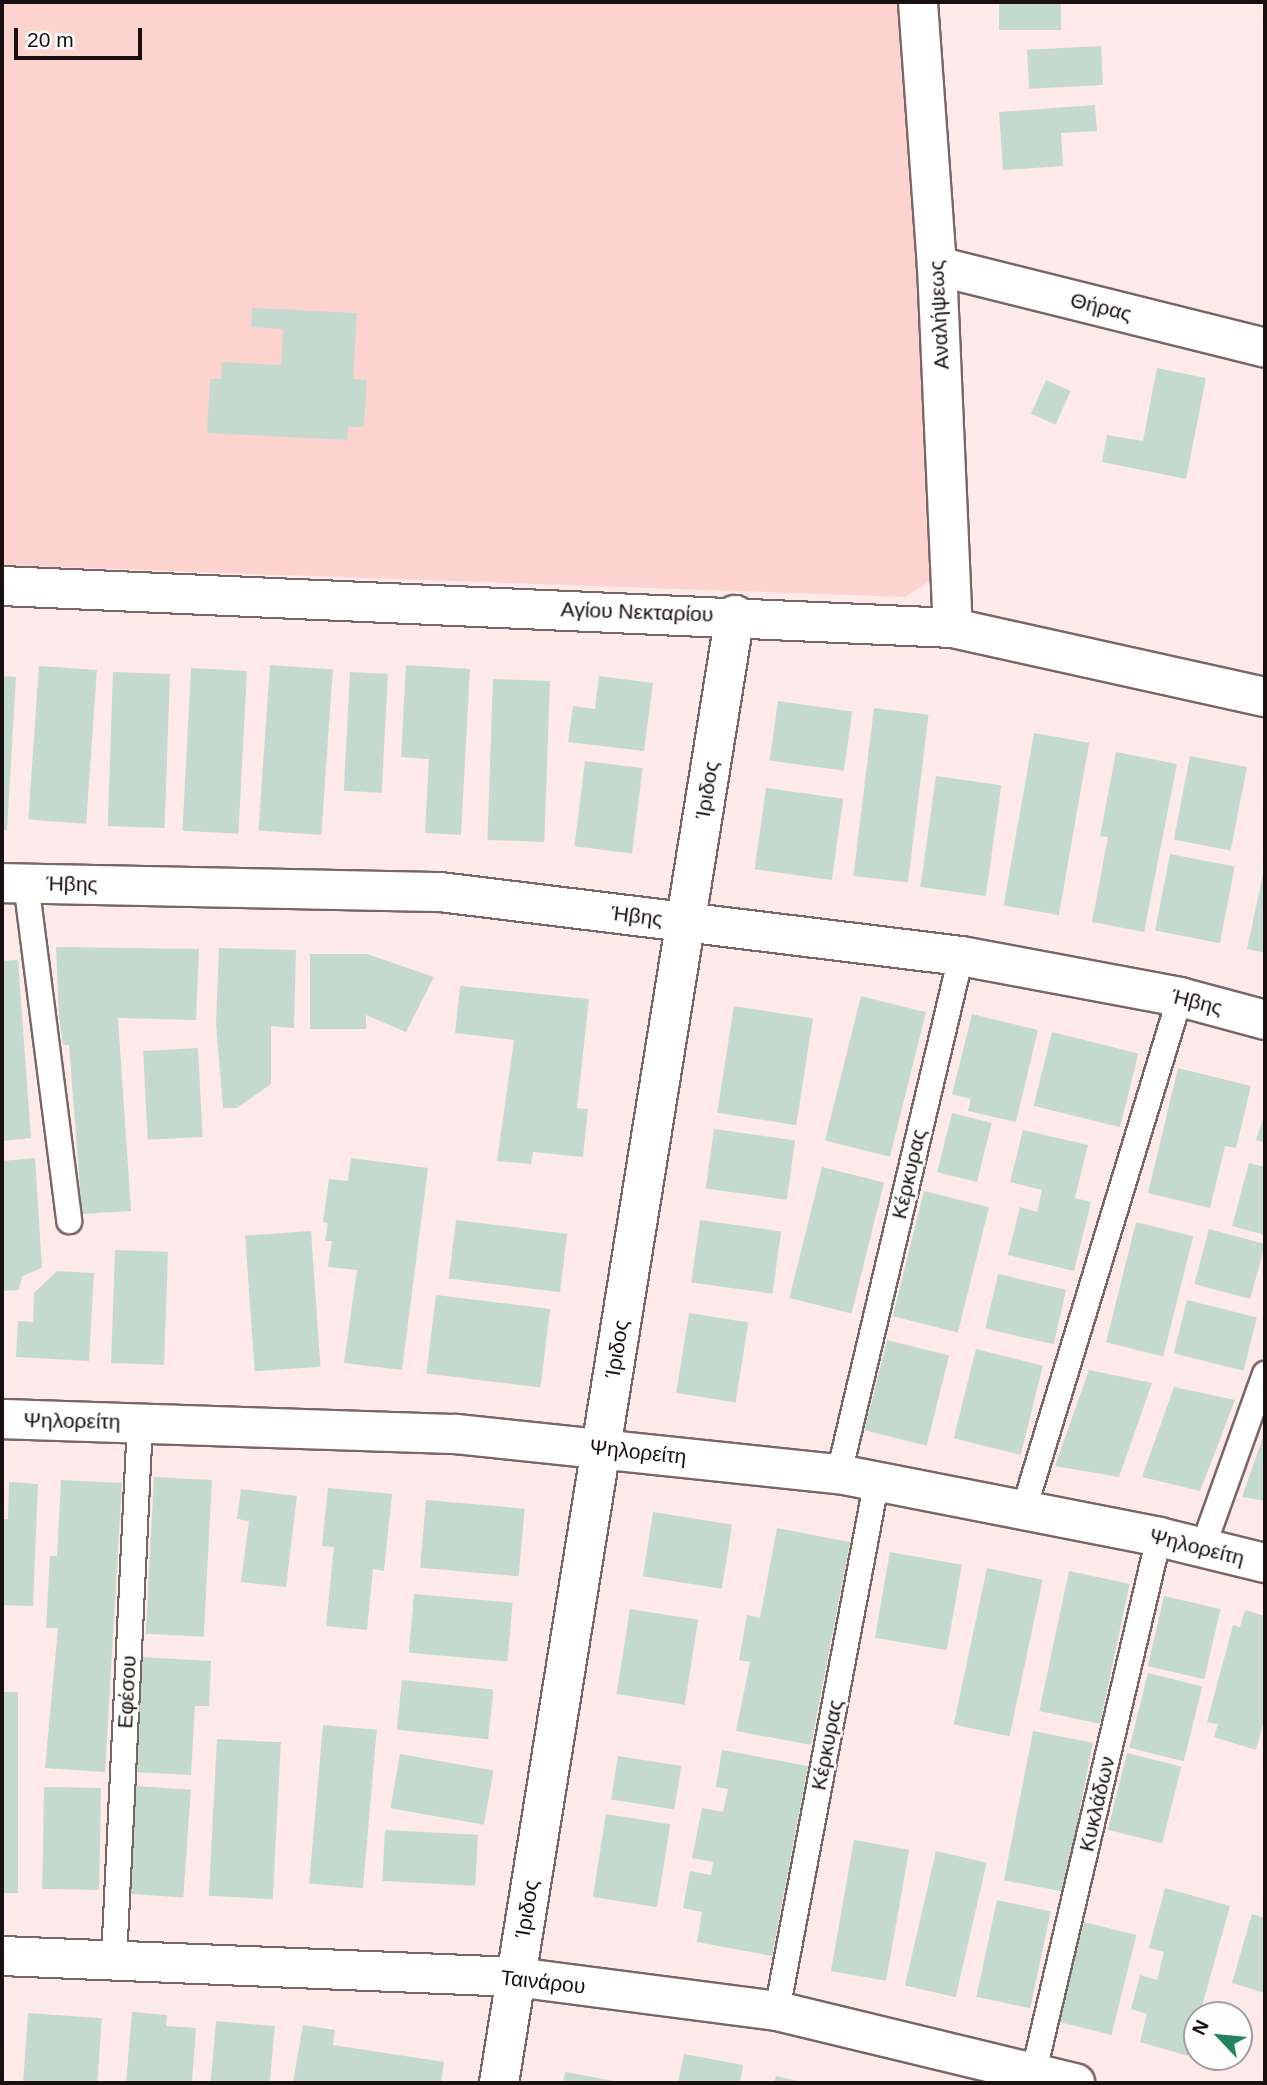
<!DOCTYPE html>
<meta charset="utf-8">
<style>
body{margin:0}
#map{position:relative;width:1267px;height:2085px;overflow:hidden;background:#feeae8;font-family:Arial,sans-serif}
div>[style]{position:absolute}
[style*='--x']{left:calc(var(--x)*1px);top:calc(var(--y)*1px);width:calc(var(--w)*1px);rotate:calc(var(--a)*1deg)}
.green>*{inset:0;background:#fdd3cf}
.building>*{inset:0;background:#c5dacf;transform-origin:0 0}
.roads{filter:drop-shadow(2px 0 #7a6664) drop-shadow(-2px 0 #7a6664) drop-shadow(0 2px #7a6664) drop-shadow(0 -2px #7a6664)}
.service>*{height:24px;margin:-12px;padding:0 12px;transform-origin:12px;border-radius:12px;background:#fff}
.minor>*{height:38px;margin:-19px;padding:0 19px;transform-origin:19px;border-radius:19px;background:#fff}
.tertiary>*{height:38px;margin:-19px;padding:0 19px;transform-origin:19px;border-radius:19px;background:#fff}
span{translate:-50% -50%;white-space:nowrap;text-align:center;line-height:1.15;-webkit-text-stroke:5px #fdfdfd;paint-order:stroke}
.street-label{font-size:21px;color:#191111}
.frame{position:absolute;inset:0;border:4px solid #191111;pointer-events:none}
.north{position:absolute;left:1183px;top:2001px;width:70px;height:70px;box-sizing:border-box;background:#fdfdfd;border:2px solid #a29f9f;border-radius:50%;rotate:296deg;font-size:19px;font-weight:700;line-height:28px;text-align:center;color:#191111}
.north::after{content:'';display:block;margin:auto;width:24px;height:32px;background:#22855e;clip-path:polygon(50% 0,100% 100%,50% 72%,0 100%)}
.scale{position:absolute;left:14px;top:28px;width:128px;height:32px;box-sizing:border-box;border:4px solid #191111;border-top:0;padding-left:9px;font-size:21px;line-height:24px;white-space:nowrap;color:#191111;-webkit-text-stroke:5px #fdfdfd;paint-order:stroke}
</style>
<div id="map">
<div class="green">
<div style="clip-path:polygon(2px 2px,898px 2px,935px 541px,933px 579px,905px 597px,2px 565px)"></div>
</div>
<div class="building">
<div style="left:999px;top:2px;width:62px;height:28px"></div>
<div style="left:1101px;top:46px;width:39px;height:74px;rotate:87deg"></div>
<div style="clip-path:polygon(1095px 105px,1097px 131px,1061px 133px,1063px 166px,1003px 170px,999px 112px)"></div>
<div style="clip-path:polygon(252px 308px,357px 313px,353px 379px,367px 380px,364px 427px,348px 427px,347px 440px,207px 433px,210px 379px,221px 379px,222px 362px,281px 365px,283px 329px,251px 327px)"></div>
<div style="clip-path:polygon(1157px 368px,1206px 378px,1186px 479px,1102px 462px,1107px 435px,1143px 441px)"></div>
<div style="left:1046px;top:380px;width:27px;height:37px;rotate:24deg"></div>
<div style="left:270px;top:665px;width:63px;height:166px;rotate:4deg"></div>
<div style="clip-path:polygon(406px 665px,470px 669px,461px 835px,425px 833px,429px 759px,401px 757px)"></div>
<div style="left:39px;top:666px;width:58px;height:154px;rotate:4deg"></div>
<div style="left:191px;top:668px;width:56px;height:163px;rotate:3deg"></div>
<div style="left:113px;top:672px;width:57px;height:154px;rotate:2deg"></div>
<div style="left:350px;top:672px;width:38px;height:119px;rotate:3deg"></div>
<div style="clip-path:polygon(2px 676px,16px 677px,7px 830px,2px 830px)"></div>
<div style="clip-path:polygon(599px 676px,653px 683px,644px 751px,568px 742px,573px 706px,595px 709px)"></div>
<div style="left:493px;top:679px;width:57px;height:161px;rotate:2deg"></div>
<div style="left:778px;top:701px;width:75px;height:60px;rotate:8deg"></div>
<div style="left:874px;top:708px;width:55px;height:169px;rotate:7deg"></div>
<div style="left:1034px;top:733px;width:56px;height:175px;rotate:10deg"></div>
<div style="clip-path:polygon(1116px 752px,1177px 764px,1144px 932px,1092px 922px,1108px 837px,1100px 836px)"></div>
<div style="left:1190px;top:756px;width:58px;height:85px;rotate:11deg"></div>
<div style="left:585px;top:761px;width:58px;height:86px;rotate:7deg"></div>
<div style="left:936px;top:776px;width:66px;height:112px;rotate:8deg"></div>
<div style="left:766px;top:788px;width:78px;height:82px;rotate:8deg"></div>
<div style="left:1170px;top:854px;width:66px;height:78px;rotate:11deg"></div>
<div style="clip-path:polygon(1265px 865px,1265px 953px,1247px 949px)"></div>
<div style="clip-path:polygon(56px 947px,199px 949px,196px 1020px,118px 1018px,131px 1211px,82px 1214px,69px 1045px,63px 1045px,59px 1016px)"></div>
<div style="clip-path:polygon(219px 948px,296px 950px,294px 1028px,271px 1026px,271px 1084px,237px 1108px,223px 1108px,216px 1024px)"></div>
<div style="clip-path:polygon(310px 954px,367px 954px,434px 977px,406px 1032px,366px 1015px,366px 1029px,310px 1029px)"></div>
<div style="clip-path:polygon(18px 960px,31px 1138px,2px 1141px,2px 961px)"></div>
<div style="clip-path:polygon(460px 986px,589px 999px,577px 1108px,588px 1109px,583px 1157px,533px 1152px,531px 1164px,497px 1161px,514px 1040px,455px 1033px)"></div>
<div style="left:861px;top:996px;width:67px;height:149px;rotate:14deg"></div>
<div style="left:734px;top:1006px;width:80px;height:108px;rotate:9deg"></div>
<div style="clip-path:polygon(972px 1014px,1038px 1030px,1016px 1122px,968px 1111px,971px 1099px,952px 1094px)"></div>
<div style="left:1052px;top:1032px;width:89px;height:76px;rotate:14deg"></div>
<div style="left:198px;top:1048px;width:89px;height:55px;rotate:87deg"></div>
<div style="clip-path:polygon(1178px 1068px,1251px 1086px,1236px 1148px,1225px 1146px,1210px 1208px,1148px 1193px)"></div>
<div style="left:952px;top:1113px;width:41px;height:61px;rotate:14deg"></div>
<div style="clip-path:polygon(1265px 1113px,1265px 1143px,1256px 1140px)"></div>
<div style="left:714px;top:1129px;width:82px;height:60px;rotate:8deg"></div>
<div style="clip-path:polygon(1023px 1130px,1088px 1145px,1075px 1198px,1091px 1202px,1074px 1271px,1008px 1255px,1020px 1207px,1037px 1212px,1042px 1190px,1010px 1182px)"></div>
<div style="clip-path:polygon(35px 1158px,42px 1268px,22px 1276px,19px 1290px,2px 1291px,2px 1161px)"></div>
<div style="clip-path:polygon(351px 1158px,428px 1168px,402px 1370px,344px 1363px,357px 1270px,328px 1267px,332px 1241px,325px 1241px,328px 1223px,323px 1222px,329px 1179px,348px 1181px)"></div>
<div style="clip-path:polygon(1249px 1163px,1265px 1167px,1265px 1235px,1232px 1226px)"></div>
<div style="left:822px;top:1167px;width:64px;height:135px;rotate:14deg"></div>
<div style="left:924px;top:1191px;width:67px;height:129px;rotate:14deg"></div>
<div style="left:456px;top:1220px;width:112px;height:59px;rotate:7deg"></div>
<div style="left:700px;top:1220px;width:82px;height:63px;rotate:8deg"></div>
<div style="left:1136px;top:1222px;width:59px;height:124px;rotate:14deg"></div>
<div style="left:1209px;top:1229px;width:58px;height:57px;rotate:15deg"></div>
<div style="left:311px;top:1231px;width:136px;height:66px;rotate:86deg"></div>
<div style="left:115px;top:1250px;width:53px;height:113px;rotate:2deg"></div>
<div style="clip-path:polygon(57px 1271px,94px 1273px,89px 1361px,16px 1357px,18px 1321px,33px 1322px,34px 1293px)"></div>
<div style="left:998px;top:1274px;width:70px;height:56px;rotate:13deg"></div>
<div style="left:436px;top:1295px;width:115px;height:79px;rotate:7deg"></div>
<div style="left:1187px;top:1300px;width:72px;height:55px;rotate:14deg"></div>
<div style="left:689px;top:1313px;width:60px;height:81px;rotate:9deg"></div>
<div style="left:887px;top:1340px;width:64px;height:93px;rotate:14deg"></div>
<div style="left:976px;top:1349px;width:69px;height:92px;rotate:14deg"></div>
<div style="clip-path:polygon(1089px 1370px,1152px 1383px,1119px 1477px,1055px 1466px)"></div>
<div style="clip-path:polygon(1174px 1387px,1235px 1400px,1200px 1491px,1142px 1477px)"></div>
<div style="clip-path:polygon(1265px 1431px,1265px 1501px,1242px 1497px)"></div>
<div style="left:154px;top:1477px;width:58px;height:157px;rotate:3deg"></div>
<div style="clip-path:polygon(61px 1480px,122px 1483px,105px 1772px,45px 1768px,58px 1628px,46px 1628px,50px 1556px,57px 1556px)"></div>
<div style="clip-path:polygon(9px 1482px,38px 1484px,33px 1606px,2px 1605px,2px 1519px,8px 1519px)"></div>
<div style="clip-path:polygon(328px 1488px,392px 1494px,384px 1571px,373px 1569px,367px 1630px,326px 1626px,334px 1547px,322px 1546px)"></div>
<div style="clip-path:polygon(241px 1489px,297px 1496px,286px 1587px,241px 1582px,249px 1521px,237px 1519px)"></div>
<div style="left:426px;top:1500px;width:99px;height:68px;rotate:5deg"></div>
<div style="left:653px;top:1512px;width:80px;height:65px;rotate:9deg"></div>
<div style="clip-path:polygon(777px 1528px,850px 1542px,811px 1745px,736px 1731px,750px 1662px,739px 1660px,747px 1615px,760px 1618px)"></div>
<div style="left:890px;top:1552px;width:73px;height:87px;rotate:10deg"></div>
<div style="left:987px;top:1568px;width:57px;height:160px;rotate:12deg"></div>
<div style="left:1069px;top:1571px;width:62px;height:143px;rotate:12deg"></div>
<div style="left:414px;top:1594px;width:99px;height:59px;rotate:5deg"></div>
<div style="left:1164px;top:1596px;width:58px;height:72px;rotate:13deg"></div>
<div style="left:630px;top:1609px;width:69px;height:86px;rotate:9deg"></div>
<div style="clip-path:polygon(1245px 1610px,1265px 1616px,1265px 1716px,1256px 1750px,1214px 1737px,1218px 1724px,1207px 1722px,1233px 1625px,1240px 1627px)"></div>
<div style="clip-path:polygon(142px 1657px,211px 1661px,209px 1706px,195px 1706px,191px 1775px,135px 1772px)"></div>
<div style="left:1148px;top:1673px;width:56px;height:77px;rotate:14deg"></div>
<div style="left:402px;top:1680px;width:92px;height:50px;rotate:6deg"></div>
<div style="left:2px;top:1692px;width:16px;height:201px"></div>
<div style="left:323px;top:1725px;width:54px;height:159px;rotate:5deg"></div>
<div style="left:1033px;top:1731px;width:61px;height:152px;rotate:11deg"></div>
<div style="left:217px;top:1739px;width:64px;height:157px;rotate:3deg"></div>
<div style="clip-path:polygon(722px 1750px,808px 1766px,772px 1956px,697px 1942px,702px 1912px,683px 1908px,690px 1871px,711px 1875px,713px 1862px,692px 1858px,702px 1808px,723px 1812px,728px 1789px,716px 1787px)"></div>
<div style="left:1127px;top:1753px;width:56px;height:79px;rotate:14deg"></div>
<div style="left:400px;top:1754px;width:95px;height:55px;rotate:10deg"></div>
<div style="left:618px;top:1756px;width:64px;height:44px;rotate:9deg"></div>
<div style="left:136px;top:1786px;width:55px;height:108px;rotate:4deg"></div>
<div style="left:44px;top:1787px;width:57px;height:102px;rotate:1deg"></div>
<div style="left:606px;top:1814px;width:65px;height:84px;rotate:9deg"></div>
<div style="left:385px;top:1830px;width:93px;height:51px;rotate:3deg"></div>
<div style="left:854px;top:1840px;width:56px;height:133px;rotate:10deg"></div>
<div style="left:936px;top:1851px;width:52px;height:138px;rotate:13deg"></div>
<div style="clip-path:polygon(1165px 1888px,1230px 1906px,1188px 2056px,1140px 2042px,1147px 2014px,1131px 2009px,1140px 1975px,1157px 1980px,1164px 1952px,1149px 1948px)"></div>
<div style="left:997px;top:1900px;width:55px;height:99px;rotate:12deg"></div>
<div style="clip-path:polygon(1252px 1914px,1265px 1918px,1265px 1993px,1232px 1983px)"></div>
<div style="left:1084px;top:1922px;width:54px;height:103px;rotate:14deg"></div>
<div style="clip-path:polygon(132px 2012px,167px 2015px,166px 2026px,196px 2028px,192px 2083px,126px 2083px)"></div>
<div style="left:28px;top:2013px;width:74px;height:70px;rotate:4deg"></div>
<div style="left:216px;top:2021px;width:59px;height:62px;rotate:5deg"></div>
<div style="clip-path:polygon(303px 2025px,335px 2030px,333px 2045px,444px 2062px,441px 2083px,293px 2083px)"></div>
<div style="clip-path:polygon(684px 2054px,743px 2065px,740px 2083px,678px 2083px)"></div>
<div style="clip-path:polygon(565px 2072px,620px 2082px,620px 2083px,563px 2083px)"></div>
<div style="clip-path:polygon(776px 2076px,803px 2082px,803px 2083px,774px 2083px)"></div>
</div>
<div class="roads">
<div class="service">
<div style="--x:26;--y:883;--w:341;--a:82.7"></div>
<div style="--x:839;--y:1474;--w:532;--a:-76.75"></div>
<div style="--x:1024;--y:1509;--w:535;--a:-73.05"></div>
<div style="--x:1203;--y:1547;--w:184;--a:-70.3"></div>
<div style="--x:114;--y:1960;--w:538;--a:-87.23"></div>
<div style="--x:777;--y:2011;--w:541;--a:-79.35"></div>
<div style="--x:1034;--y:2071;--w:548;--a:-76.83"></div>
</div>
<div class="minor">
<div style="--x:918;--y:2;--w:265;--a:85.9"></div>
<div style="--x:937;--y:266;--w:362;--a:87.5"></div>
<div style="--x:937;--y:266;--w:338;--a:14"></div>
<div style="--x:2;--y:883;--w:438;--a:1.2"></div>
<div style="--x:440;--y:892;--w:525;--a:7"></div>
<div style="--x:961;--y:956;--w:223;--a:10.6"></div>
<div style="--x:1180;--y:997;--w:88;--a:15.1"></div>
<div style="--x:2;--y:1419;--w:454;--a:1.9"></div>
<div style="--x:456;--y:1434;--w:385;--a:6"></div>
<div style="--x:839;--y:1474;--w:326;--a:11.1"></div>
<div style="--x:1159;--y:1537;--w:109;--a:13.8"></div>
<div style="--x:2;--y:1956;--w:514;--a:2.34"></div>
<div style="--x:516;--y:1977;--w:263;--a:7.4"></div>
<div style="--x:777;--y:2011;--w:307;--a:13.6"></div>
<div style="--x:499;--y:2083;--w:1487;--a:-80.87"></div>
</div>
<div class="tertiary">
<div style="--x:2;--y:586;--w:952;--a:2.53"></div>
<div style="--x:953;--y:628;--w:320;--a:12.5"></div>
</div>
</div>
<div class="street-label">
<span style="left:1101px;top:307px;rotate:14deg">Θήρας</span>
<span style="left:939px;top:315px;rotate:-93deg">Αναλήψεως</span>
<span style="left:637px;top:612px;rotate:2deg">Αγίου Νεκταρίου</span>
<span style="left:707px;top:790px;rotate:-81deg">Ίριδος</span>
<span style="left:72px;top:884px;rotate:1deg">Ήβης</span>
<span style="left:637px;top:916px;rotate:7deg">Ήβης</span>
<span style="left:1197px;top:1002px;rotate:14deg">Ήβης</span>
<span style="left:909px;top:1174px;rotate:-77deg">Κέρκυρας</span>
<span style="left:617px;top:1349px;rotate:-81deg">Ίριδος</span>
<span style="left:72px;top:1421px;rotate:1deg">Ψηλορείτη</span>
<span style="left:638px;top:1452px;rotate:6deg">Ψηλορείτη</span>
<span style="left:1197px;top:1547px;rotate:14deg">Ψηλορείτη</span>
<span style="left:127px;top:1692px;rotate:-87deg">Εφέσου</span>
<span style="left:827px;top:1745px;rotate:-79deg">Κέρκυρας</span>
<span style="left:1097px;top:1804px;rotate:-77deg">Κυκλάδων</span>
<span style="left:527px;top:1909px;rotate:-81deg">Ίριδος</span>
<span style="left:543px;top:1982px;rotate:6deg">Ταινάρου</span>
</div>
<div class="frame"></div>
<div class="north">N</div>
<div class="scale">20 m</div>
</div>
